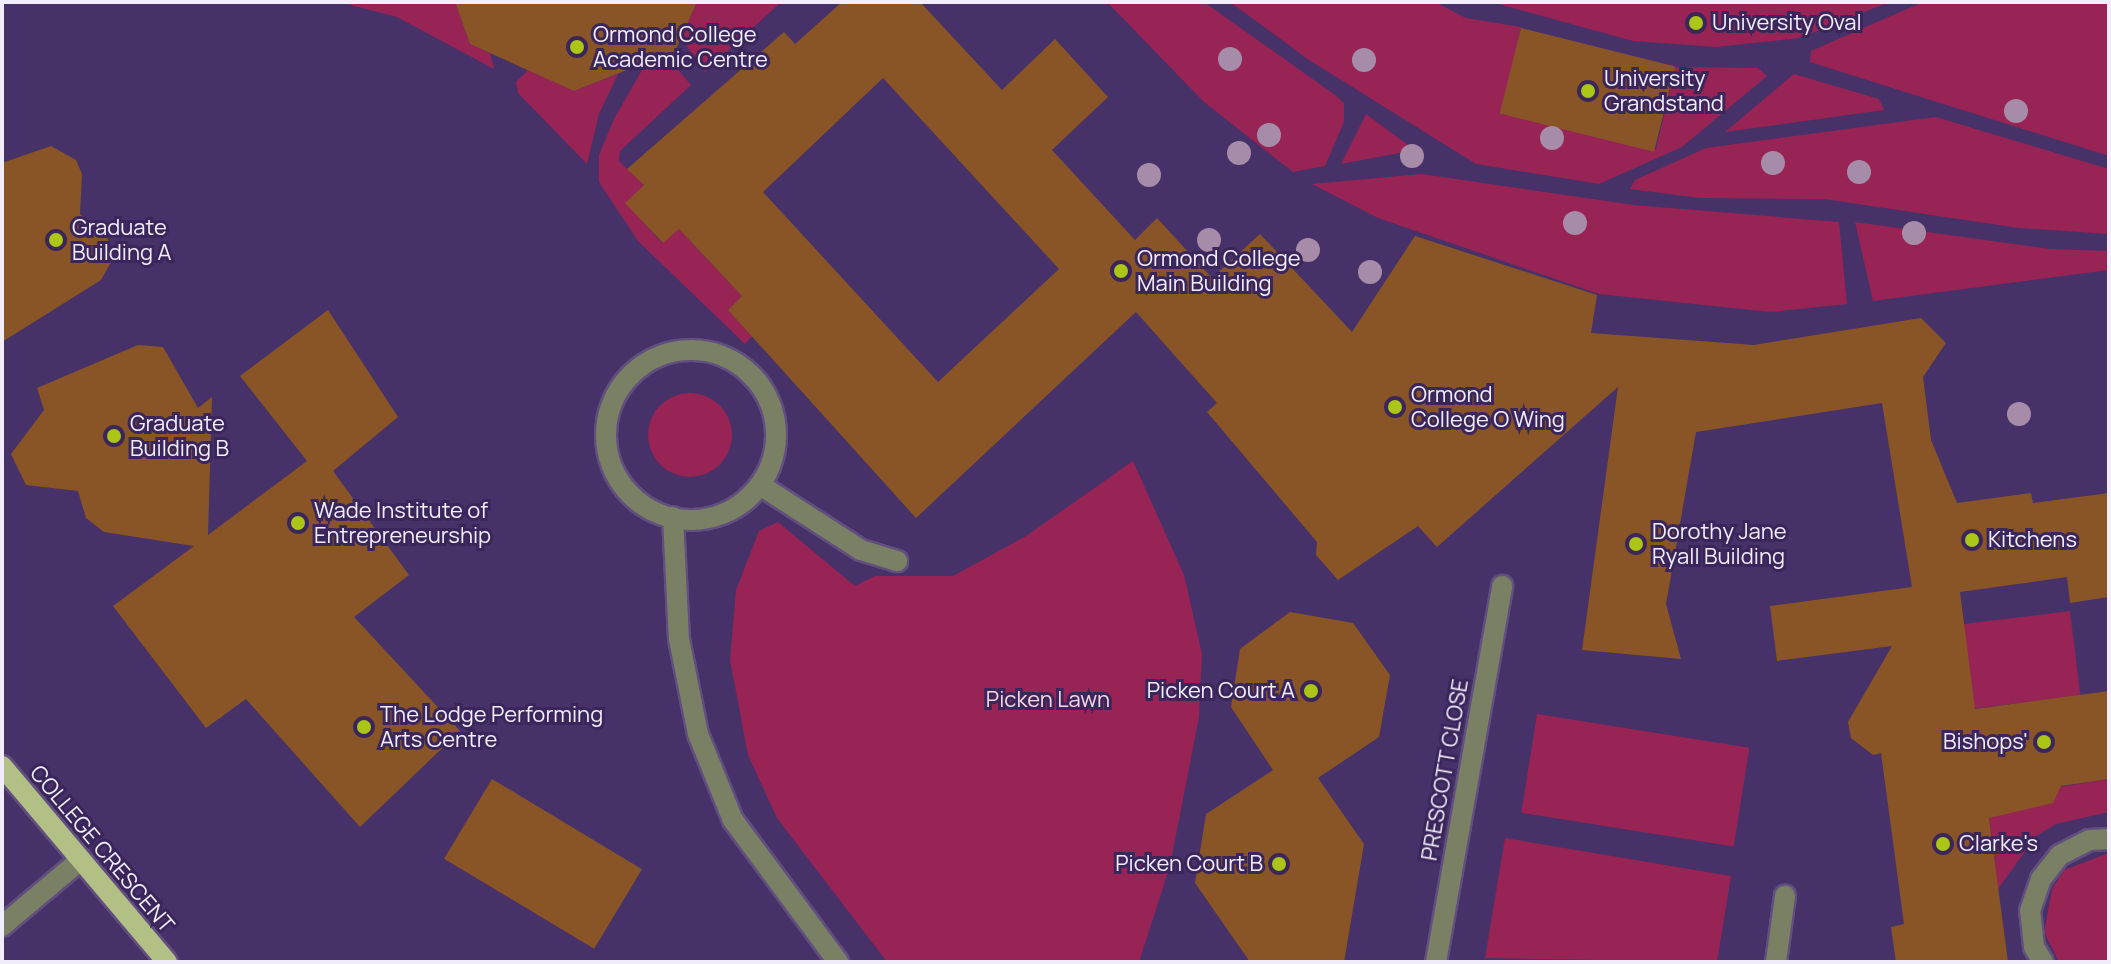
<!DOCTYPE html>
<style>
body{margin:0}
#map{position:relative;width:2111px;height:964px;overflow:hidden;background:#463168;font-family:Manrope,sans-serif}
div>[style]{position:absolute}
[style*='--x']{left:calc(var(--x)*1px);top:calc(var(--y)*1px);width:calc(var(--w)*1px);rotate:calc(var(--a)*1deg)}
.green>*{inset:0;background:#972455;transform-origin:0 0}
.round{border-radius:50%}
.building>*{inset:0;background:#8a5526;transform-origin:0 0}
.roads{filter:drop-shadow(2px 0 #614f7f) drop-shadow(-2px 0 #614f7f) drop-shadow(0 2px #614f7f) drop-shadow(0 -2px #614f7f)}
.minor>*{height:20px;margin:-10px;padding:0 10px;transform-origin:10px;border-radius:10px;background:#798064}
.minor>.ring{margin:-10px;padding:0;box-sizing:content-box;background:none;border:20px solid #798064;border-radius:50%}
.major>*{height:20px;margin:-10px;padding:0 10px;transform-origin:10px;border-radius:10px;background:#b2c086}
.trees>*{width:24px;height:24px;margin:-12px;border-radius:50%;background:#a78ca9}
.dots>*{width:22px;height:22px;translate:-50% -50%;box-sizing:border-box;border:4px solid #3b265c;border-radius:50%}
span{translate:-50% -50%;white-space:nowrap;text-align:center;line-height:1.15;-webkit-text-stroke:6px #3b265c;paint-order:stroke}
.poi-label{font-size:22px;color:#f1edfa}
.left{translate:0 -50%;text-align:left}
.right{translate:-100% -50%;text-align:right}
.park-label{font-size:22px;color:#f7d6df}
.street-label{font-size:22px;color:#f1edfa}
.frame{position:absolute;inset:0;border:4px solid #f1edfa;pointer-events:none}
</style>
<div id="map">
<div class="green">
<div style="clip-path:polygon(339px 2px,455px 2px,470px 44px,490px 53px,494px 69px,397px 17px)"></div>
<div style="clip-path:polygon(697px 2px,781px 2px,705px 72px,681px 38px)"></div>
<div style="clip-path:polygon(1107px 2px,1204px 2px,1335px 95px,1344px 103px,1344px 122px,1325px 166px,1293px 172px,1204px 102px)"></div>
<div style="clip-path:polygon(1230px 2px,1435px 2px,1466px 18px,1521px 27px,1502px 114px,1656px 149px,1675px 67px,1758px 68px,1767px 76px,1682px 147px,1599px 184px,1476px 164px,1309px 60px)"></div>
<div style="clip-path:polygon(1491px 2px,1889px 2px,1800px 38px,1716px 47px,1633px 41px)"></div>
<div style="clip-path:polygon(1923px 2px,2109px 2px,2109px 156px,1810px 62px,1811px 51px)"></div>
<div style="clip-path:polygon(666px 55px,691px 85px,620px 151px,619px 161px,644px 185px,626px 203px,662px 243px,679px 229px,742px 296px,728px 310px,752px 336px,745px 344px,638px 241px,599px 182px,599px 155px,614px 119px,646px 63px)"></div>
<div style="clip-path:polygon(528px 70px,574px 91px,618px 74px,599px 114px,587px 164px,518px 93px,516px 82px)"></div>
<div style="clip-path:polygon(1794px 74px,1879px 99px,1884px 110px,1725px 132px)"></div>
<div style="clip-path:polygon(1366px 114px,1415px 150px,1341px 164px)"></div>
<div style="clip-path:polygon(1936px 117px,2109px 169px,2109px 234px,2019px 228px,1824px 199px,1700px 198px,1630px 189px,1635px 180px,1706px 148px)"></div>
<div style="clip-path:polygon(1422px 174px,1634px 205px,1839px 222px,1847px 304px,1771px 312px,1599px 294px,1378px 218px,1312px 184px)"></div>
<div style="clip-path:polygon(1855px 222px,2050px 249px,2109px 251px,2109px 270px,1873px 301px)"></div>
<div class="round" style="left:648px;top:393px;width:84px;height:84px"></div>
<div style="clip-path:polygon(1133px 461px,1184px 575px,1202px 654px,1199px 717px,1170px 866px,1139px 962px,887px 962px,777px 818px,748px 755px,730px 660px,736px 590px,759px 531px,778px 522px,855px 586px,875px 576px,953px 576px,1026px 536px)"></div>
<div style="left:2070px;top:611px;width:85px;height:107px;rotate:83deg"></div>
<div style="left:1537px;top:714px;width:215px;height:100px;rotate:9deg"></div>
<div style="clip-path:polygon(2109px 779px,2109px 812px,2056px 824px,2036px 836px,1998px 889px,1987px 799px)"></div>
<div style="clip-path:polygon(1505px 838px,1731px 876px,1717px 962px,1485px 958px)"></div>
<div style="clip-path:polygon(2109px 853px,2109px 962px,2059px 962px,2044px 932px,2052px 889px,2064px 870px)"></div>
</div>
<div class="building">
<div style="clip-path:polygon(455px 2px,697px 2px,675px 51px,574px 91px,470px 44px)"></div>
<div style="clip-path:polygon(evenodd,842px 2px,920px 2px,1002px 90px,1055px 39px,1108px 97px,1052px 150px,1135px 240px,1157px 218px,1212px 278px,1260px 234px,1352px 332px,1415px 236px,1597px 295px,1591px 333px,1754px 345px,1921px 318px,1946px 343px,1923px 377px,1931px 440px,1957px 503px,2031px 493px,2033px 503px,2109px 493px,2109px 597px,2070px 603px,2067px 577px,1960px 592px,1975px 709px,2109px 691px,2109px 779px,2061px 786px,2053px 803px,1989px 818px,2008px 962px,1896px 962px,1891px 927px,1904px 924px,1881px 753px,1873px 755px,1851px 738px,1848px 722px,1892px 646px,1777px 661px,1770px 606px,1912px 587px,1882px 403px,1696px 432px,1666px 604px,1681px 659px,1582px 650px,1618px 387px,1437px 547px,1418px 526px,1338px 580px,1316px 555px,1317px 542px,1207px 412px,1217px 403px,1136px 312px,916px 518px,728px 310px,742px 296px,679px 229px,663px 243px,625px 203px,644px 185px,627px 169px,784px 32px,795px 44px,842px 2px,883px 78px,1059px 269px,938px 382px,763px 192px,883px 78px)"></div>
<div style="left:1521px;top:28px;width:159px;height:88px;rotate:14deg"></div>
<div style="clip-path:polygon(51px 146px,76px 160px,82px 174px,80px 214px,107px 234px,111px 262px,101px 280px,2px 342px,2px 163px)"></div>
<div style="clip-path:polygon(328px 310px,398px 417px,333px 471px,409px 575px,354px 617px,460px 731px,360px 827px,246px 699px,206px 728px,113px 606px,194px 546px,104px 532px,86px 518px,78px 491px,26px 485px,11px 454px,44px 410px,37px 388px,138px 345px,163px 347px,198px 408px,212px 397px,208px 535px,307px 461px,240px 376px)"></div>
<div style="clip-path:polygon(1290px 612px,1353px 623px,1390px 675px,1379px 737px,1318px 778px,1364px 844px,1344px 962px,1250px 962px,1195px 883px,1206px 814px,1273px 770px,1231px 707px,1240px 649px)"></div>
<div style="left:492px;top:779px;width:175px;height:93px;rotate:31deg"></div>
</div>
<div class="roads">
<div class="minor">
<div class="ring" style="left:606px;top:350px;width:150px;height:150px"></div>
<div style="--x:760;--y:485;--w:120;--a:32.8"></div>
<div style="--x:861;--y:550;--w:38;--a:17"></div>
<div style="--x:673;--y:517;--w:122;--a:87.2"></div>
<div style="--x:679;--y:639;--w:97;--a:78.7"></div>
<div style="--x:698;--y:734;--w:93;--a:67.9"></div>
<div style="--x:733;--y:820;--w:177;--a:53.5"></div>
<div style="--x:2;--y:926;--w:99;--a:-40.1"></div>
<div style="--x:1436;--y:962;--w:382;--a:-80"></div>
<div style="--x:1776;--y:962;--w:67;--a:-82.2"></div>
<div style="--x:2043;--y:962;--w:17;--a:-121"></div>
<div style="--x:2034;--y:947;--w:36;--a:-96"></div>
<div style="--x:2030;--y:911;--w:34;--a:-71"></div>
<div style="--x:2041;--y:879;--w:31;--a:-52"></div>
<div style="--x:2060;--y:855;--w:33;--a:-27"></div>
<div style="--x:2089;--y:840;--w:20;--a:-3"></div>
</div>
<div class="major">
<div style="--x:2;--y:766;--w:256;--a:49.9"></div>
</div>
</div>
<div class="trees">
<div style="left:1230px;top:59px"></div>
<div style="left:1364px;top:60px"></div>
<div style="left:2016px;top:111px"></div>
<div style="left:1269px;top:135px"></div>
<div style="left:1552px;top:138px"></div>
<div style="left:1239px;top:153px"></div>
<div style="left:1412px;top:156px"></div>
<div style="left:1773px;top:163px"></div>
<div style="left:1859px;top:172px"></div>
<div style="left:1149px;top:175px"></div>
<div style="left:1575px;top:223px"></div>
<div style="left:1914px;top:233px"></div>
<div style="left:1209px;top:240px"></div>
<div style="left:1308px;top:250px"></div>
<div style="left:1370px;top:272px"></div>
<div style="left:2019px;top:414px"></div>
</div>
<div class="dots">
<div style="left:1696px;top:23px;background:#abc616"></div>
<div style="left:577px;top:47px;background:#abc616"></div>
<div style="left:1588px;top:91px;background:#abc616"></div>
<div style="left:56px;top:240px;background:#abc616"></div>
<div style="left:1121px;top:271px;background:#abc616"></div>
<div style="left:1395px;top:407px;background:#abc616"></div>
<div style="left:114px;top:436px;background:#abc616"></div>
<div style="left:298px;top:523px;background:#abc616"></div>
<div style="left:1972px;top:540px;background:#abc616"></div>
<div style="left:1636px;top:544px;background:#abc616"></div>
<div style="left:1311px;top:691px;background:#abc616"></div>
<div style="left:364px;top:727px;background:#abc616"></div>
<div style="left:2044px;top:742px;background:#abc616"></div>
<div style="left:1943px;top:844px;background:#abc616"></div>
<div style="left:1279px;top:864px;background:#abc616"></div>
</div>
<div class="poi-label">
<span class="left" style="left:1712px;top:23px">University Oval</span>
<span class="left" style="left:593px;top:47px">Ormond College<br>Academic Centre</span>
<span class="left" style="left:1604px;top:91px">University<br>Grandstand</span>
<span class="left" style="left:72px;top:240px">Graduate<br>Building A</span>
<span class="left" style="left:1137px;top:271px">Ormond College<br>Main Building</span>
<span class="left" style="left:1411px;top:407px">Ormond<br>College O Wing</span>
<span class="left" style="left:130px;top:436px">Graduate<br>Building B</span>
<span class="left" style="left:314px;top:523px">Wade Institute of<br>Entrepreneurship</span>
<span class="left" style="left:1652px;top:544px">Dorothy Jane<br>Ryall Building</span>
<span class="left" style="left:1988px;top:540px">Kitchens</span>
<span class="right" style="left:1295px;top:691px">Picken Court A</span>
<span class="left" style="left:380px;top:727px">The Lodge Performing<br>Arts Centre</span>
<span class="right" style="left:2028px;top:742px">Bishops'</span>
<span class="left" style="left:1959px;top:844px">Clarke's</span>
<span class="right" style="left:1263px;top:864px">Picken Court B</span>
</div>
<div class="park-label">
<span style="left:1048px;top:700px">Picken Lawn</span>
</div>
<div class="street-label">
<span style="left:1445px;top:770px;rotate:-80deg">PRESCOTT CLOSE</span>
<span style="left:102px;top:849px;rotate:50deg">COLLEGE CRESCENT</span>
</div>
<div class="frame"></div>
</div>
